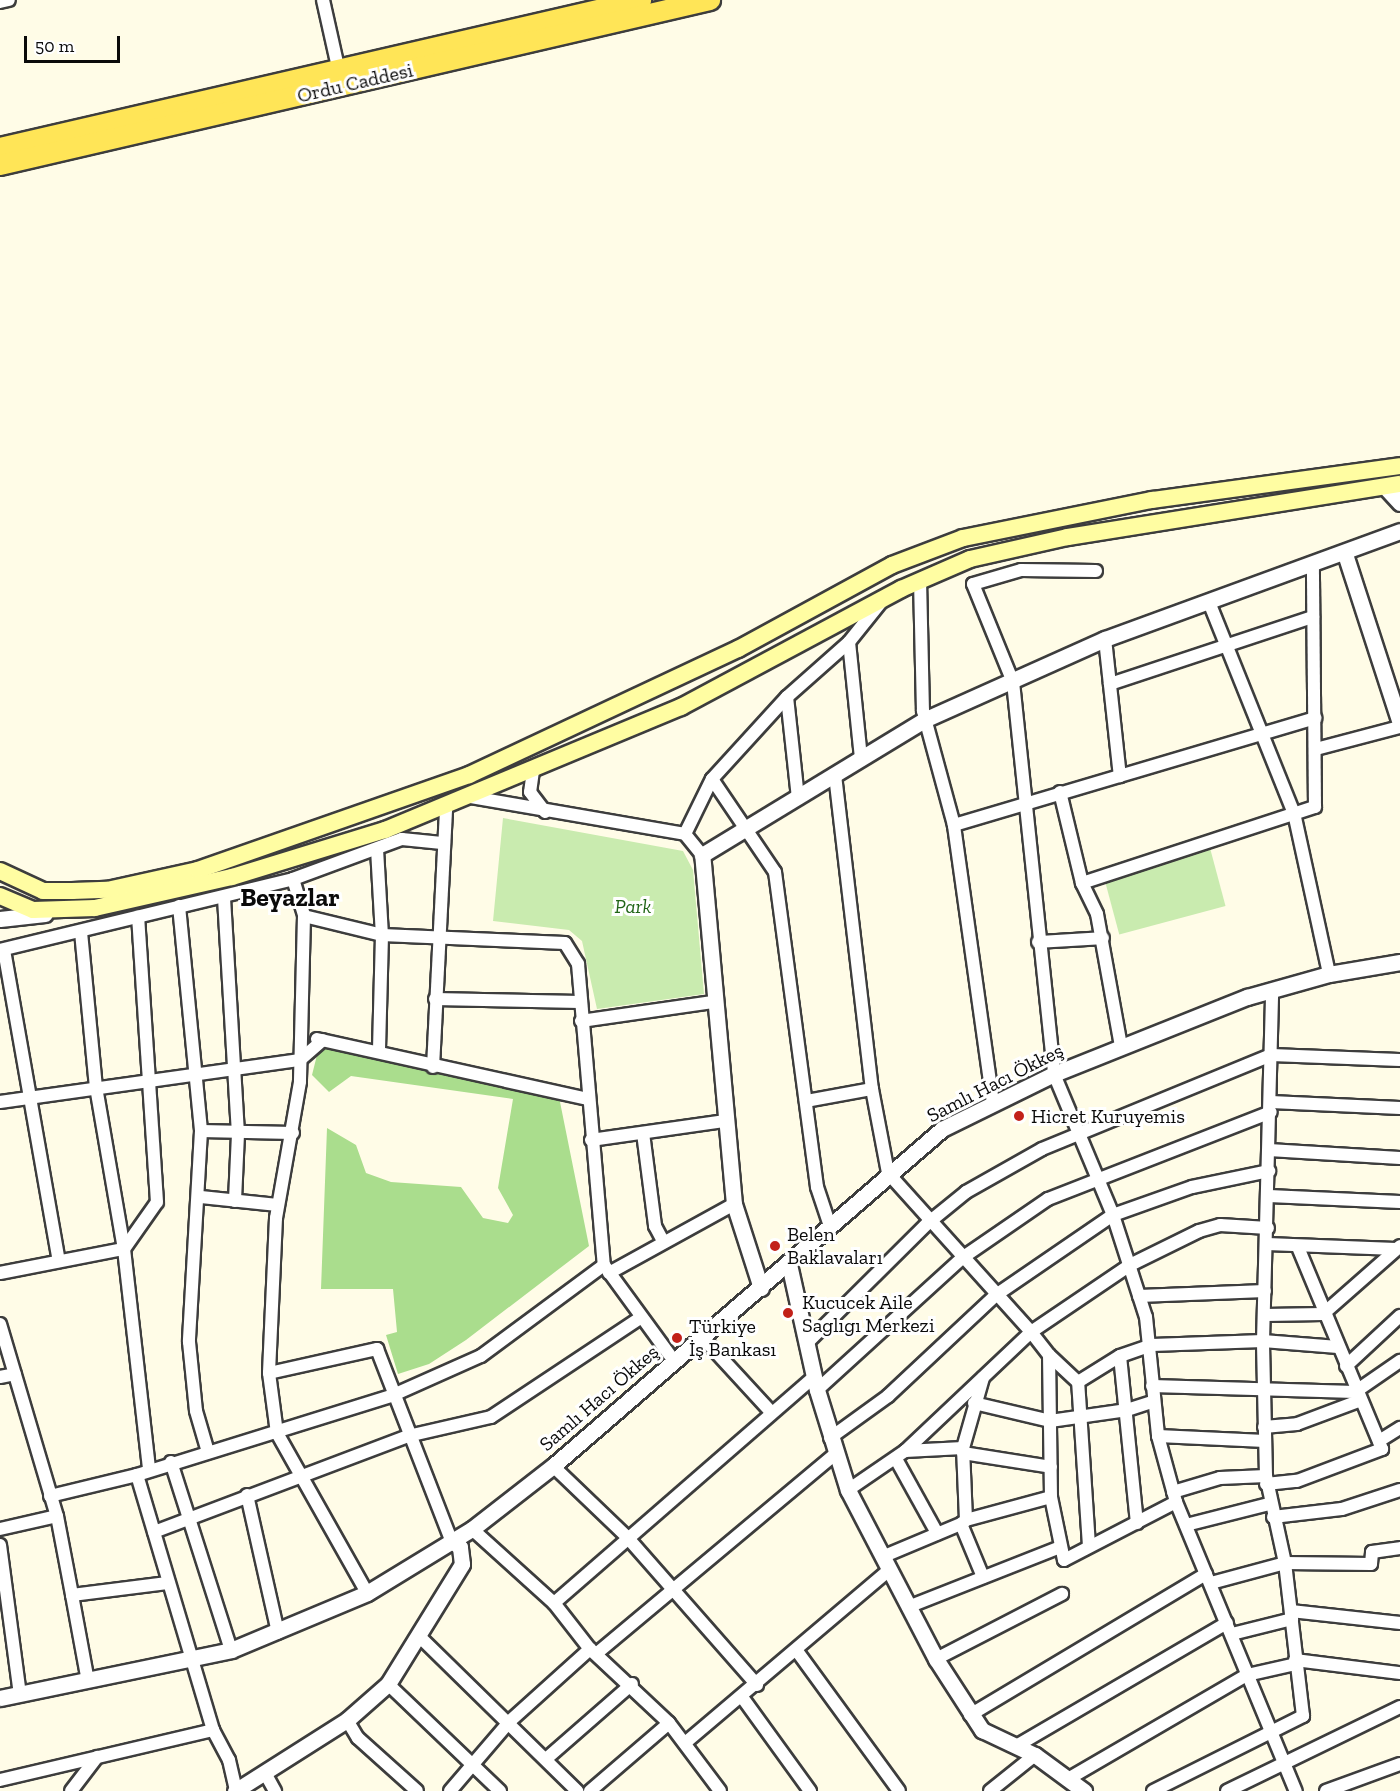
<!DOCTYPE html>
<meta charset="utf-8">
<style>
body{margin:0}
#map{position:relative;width:1400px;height:1791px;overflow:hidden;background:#fffce7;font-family:"Zilla Slab",serif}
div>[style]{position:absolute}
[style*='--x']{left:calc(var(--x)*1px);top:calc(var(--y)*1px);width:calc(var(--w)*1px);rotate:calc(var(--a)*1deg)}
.green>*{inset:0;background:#c9ebaf;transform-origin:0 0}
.forest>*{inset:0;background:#aadd8d}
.roads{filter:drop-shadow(2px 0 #3d3d3d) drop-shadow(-2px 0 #3d3d3d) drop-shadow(0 2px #3d3d3d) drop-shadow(0 -2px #3d3d3d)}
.minor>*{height:12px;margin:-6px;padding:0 6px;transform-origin:6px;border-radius:6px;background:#fff}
.tertiary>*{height:15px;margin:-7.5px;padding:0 7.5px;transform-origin:7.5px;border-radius:7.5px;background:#fff}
.secondary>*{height:16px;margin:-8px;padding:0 8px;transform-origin:8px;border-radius:8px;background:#fffda2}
.primary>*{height:20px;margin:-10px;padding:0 10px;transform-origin:10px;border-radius:10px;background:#ffe557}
.dots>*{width:16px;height:16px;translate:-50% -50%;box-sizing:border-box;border:3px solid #fff;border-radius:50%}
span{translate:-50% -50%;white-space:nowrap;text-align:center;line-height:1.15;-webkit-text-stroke:6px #fff;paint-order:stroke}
.street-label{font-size:20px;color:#0a0a0a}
.park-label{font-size:20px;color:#216517;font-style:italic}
.poi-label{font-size:20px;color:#0a0a0a}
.left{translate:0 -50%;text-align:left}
.district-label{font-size:26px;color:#0a0a0a;font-weight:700}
.scale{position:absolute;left:24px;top:36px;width:96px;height:27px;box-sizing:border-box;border:3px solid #0a0a0a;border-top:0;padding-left:8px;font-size:18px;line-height:21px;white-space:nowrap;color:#0a0a0a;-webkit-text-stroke:4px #fff;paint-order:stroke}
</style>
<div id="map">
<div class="green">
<div style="clip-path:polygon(503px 818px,683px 851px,693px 870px,704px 994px,597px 1009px,582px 941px,569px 930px,493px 921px)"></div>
<div style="left:1210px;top:848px;width:60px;height:110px;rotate:75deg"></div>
</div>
<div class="forest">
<div style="clip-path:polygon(319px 1047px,559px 1097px,589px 1246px,466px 1340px,429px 1364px,398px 1374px,386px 1335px,397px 1332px,393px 1289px,321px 1289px,327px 1128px,356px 1145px,366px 1173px,391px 1182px,461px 1187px,483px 1218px,508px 1223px,513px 1215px,498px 1188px,513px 1099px,351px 1076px,329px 1092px,312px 1075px)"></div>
</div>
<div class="roads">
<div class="minor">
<div style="--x:323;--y:0;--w:69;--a:77.4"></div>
<div style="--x:0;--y:2;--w:9;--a:-13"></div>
<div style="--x:1096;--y:571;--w:75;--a:-179.2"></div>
<div style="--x:1021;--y:570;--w:50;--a:163.7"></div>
<div style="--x:973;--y:584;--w:106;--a:67.8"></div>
<div style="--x:1013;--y:682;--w:394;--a:84"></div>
<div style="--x:1054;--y:1074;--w:153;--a:67.3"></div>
<div style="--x:1113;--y:1215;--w:107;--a:72.1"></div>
<div style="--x:1146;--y:1317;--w:120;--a:84.2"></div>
<div style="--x:1158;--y:1436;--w:68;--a:74.7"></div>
<div style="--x:1176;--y:1502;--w:313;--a:67.5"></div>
<div style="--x:920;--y:580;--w:131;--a:88.7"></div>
<div style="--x:923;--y:711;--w:118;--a:74.8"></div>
<div style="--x:1209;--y:602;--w:227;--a:68.1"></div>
<div style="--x:1294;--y:813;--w:165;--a:77.7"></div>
<div style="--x:1105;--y:639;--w:138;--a:83.8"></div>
<div style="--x:849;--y:642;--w:117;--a:84.1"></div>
<div style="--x:1110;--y:684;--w:214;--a:-18.3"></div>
<div style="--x:787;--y:697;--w:102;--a:83.8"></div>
<div style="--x:1316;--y:749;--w:87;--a:-14.7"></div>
<div style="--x:533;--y:771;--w:21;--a:98"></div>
<div style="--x:530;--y:792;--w:25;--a:53"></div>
<div style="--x:835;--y:775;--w:316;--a:83.3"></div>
<div style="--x:872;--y:1089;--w:86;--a:79.2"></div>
<div style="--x:888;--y:1173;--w:214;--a:48"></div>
<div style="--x:1031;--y:1332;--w:173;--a:136.6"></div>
<div style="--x:905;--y:1451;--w:69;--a:145.6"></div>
<div style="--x:712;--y:779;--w:112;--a:55.9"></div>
<div style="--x:775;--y:872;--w:318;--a:82.4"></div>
<div style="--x:817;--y:1187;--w:41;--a:71.6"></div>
<div style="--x:1060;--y:792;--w:94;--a:76.4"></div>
<div style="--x:1082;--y:883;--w:34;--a:64"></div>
<div style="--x:1097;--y:914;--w:134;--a:79.7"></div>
<div style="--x:471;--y:797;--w:217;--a:9.8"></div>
<div style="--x:685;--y:834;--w:27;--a:51"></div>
<div style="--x:685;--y:834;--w:61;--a:-63.9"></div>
<div style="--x:712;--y:779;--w:111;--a:-47.6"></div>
<div style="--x:787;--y:697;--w:83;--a:-41.6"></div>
<div style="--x:849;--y:642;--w:51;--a:-51.3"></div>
<div style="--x:377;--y:849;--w:86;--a:86.7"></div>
<div style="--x:382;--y:935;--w:116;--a:91.5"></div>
<div style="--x:293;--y:879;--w:39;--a:73"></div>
<div style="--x:304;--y:916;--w:166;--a:91.4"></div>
<div style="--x:300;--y:1082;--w:138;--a:100"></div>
<div style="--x:276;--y:1218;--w:155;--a:92.6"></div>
<div style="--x:269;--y:1373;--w:61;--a:82.4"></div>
<div style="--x:277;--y:1433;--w:184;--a:60.6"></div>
<div style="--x:1082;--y:883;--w:245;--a:-18.1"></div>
<div style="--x:1315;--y:807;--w:242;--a:-90.5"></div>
<div style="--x:224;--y:898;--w:236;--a:86.6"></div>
<div style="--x:238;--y:1134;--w:67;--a:92.6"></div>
<div style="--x:179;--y:906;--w:226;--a:84.4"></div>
<div style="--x:201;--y:1131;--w:211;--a:93.3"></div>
<div style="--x:189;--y:1342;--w:69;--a:84.2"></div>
<div style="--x:196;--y:1411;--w:43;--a:73.7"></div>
<div style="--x:304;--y:916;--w:80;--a:13.7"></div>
<div style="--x:382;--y:935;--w:183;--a:2.5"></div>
<div style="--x:565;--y:943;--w:25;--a:58"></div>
<div style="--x:578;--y:964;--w:302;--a:85.1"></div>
<div style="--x:604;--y:1265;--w:119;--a:53.9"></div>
<div style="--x:81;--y:932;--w:156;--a:84.5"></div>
<div style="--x:96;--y:1087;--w:164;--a:80.2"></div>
<div style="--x:124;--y:1249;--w:220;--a:83.5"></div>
<div style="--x:1038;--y:942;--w:65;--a:-3.5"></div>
<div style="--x:0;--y:950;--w:301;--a:-13.6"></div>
<div style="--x:293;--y:879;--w:116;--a:-20.2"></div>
<div style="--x:402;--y:839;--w:40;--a:5.7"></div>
<div style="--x:4;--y:950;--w:316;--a:80"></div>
<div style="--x:435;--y:999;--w:145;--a:1.2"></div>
<div style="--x:581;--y:1021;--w:133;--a:-8.2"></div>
<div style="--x:317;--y:1039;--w:278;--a:12.5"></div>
<div style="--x:433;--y:1067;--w:261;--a:-87.1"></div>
<div style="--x:806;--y:1101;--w:67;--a:-10.3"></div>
<div style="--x:0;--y:1102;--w:303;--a:-8"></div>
<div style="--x:300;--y:1060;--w:30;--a:-41"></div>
<div style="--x:1271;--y:1102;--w:129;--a:2.7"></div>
<div style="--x:993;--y:1103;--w:281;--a:-98"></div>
<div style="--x:954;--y:825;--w:377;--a:-16.5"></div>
<div style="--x:201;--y:1131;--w:92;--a:1.2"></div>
<div style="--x:643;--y:1133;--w:94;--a:82.6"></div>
<div style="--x:655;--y:1226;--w:17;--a:62"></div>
<div style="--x:591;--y:1140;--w:134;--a:-8.1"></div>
<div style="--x:1269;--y:1150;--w:131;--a:3.5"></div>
<div style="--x:1269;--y:1196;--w:131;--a:2.6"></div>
<div style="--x:201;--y:1197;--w:77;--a:5.9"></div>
<div style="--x:1267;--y:1244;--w:129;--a:2.2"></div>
<div style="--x:0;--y:1273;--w:126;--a:-11"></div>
<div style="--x:124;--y:1249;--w:57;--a:-54.9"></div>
<div style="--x:157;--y:1202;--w:286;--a:-93.8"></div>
<div style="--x:609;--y:1273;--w:143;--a:-28.9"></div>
<div style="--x:1139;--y:1296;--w:126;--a:-2.3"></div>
<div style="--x:1265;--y:1315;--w:58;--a:-1"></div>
<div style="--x:1323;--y:1314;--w:103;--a:-41.4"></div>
<div style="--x:0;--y:1324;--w:200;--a:73.5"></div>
<div style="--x:57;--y:1516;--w:80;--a:79.2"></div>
<div style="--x:72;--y:1595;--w:96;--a:-7.2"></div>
<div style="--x:703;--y:1338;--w:100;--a:47.4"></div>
<div style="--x:809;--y:1341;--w:168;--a:-44.8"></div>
<div style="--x:928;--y:1223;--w:49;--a:-39.2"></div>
<div style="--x:966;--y:1192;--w:87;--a:-29.5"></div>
<div style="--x:1042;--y:1149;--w:248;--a:-22.3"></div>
<div style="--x:1271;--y:1055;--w:129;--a:2.2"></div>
<div style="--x:1049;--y:1355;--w:40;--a:43"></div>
<div style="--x:1120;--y:1356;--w:168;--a:84.2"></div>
<div style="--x:1346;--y:1366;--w:74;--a:-42.8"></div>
<div style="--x:269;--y:1373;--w:111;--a:-12.5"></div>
<div style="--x:377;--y:1349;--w:205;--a:68.8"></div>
<div style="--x:0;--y:1377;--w:15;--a:-11"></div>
<div style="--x:1152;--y:1386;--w:203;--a:1.7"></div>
<div style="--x:1355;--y:1392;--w:55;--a:-34.6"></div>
<div style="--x:817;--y:1390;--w:196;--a:-42.3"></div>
<div style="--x:962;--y:1258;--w:104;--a:-34.5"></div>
<div style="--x:1048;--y:1199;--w:239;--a:-21.3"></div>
<div style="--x:974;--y:1403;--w:78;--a:13.3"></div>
<div style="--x:1050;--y:1421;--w:78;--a:-8.1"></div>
<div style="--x:1127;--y:1410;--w:28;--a:-18"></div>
<div style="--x:1264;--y:1427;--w:33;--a:-5"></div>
<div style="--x:1297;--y:1424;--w:66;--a:-20.4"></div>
<div style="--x:1158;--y:1436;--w:107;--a:2.7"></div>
<div style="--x:830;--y:1438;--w:72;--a:-35.9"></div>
<div style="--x:888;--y:1396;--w:148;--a:-43.1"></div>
<div style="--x:996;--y:1295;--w:142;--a:-34.4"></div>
<div style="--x:1113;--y:1215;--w:84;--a:-19.5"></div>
<div style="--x:1192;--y:1187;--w:79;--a:-11.7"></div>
<div style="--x:1379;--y:1441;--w:25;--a:-32"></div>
<div style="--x:905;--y:1451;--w:58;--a:-3"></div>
<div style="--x:963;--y:1453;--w:89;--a:9"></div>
<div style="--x:896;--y:1459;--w:85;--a:61"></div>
<div style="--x:171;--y:1462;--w:197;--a:72.3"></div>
<div style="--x:553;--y:1466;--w:103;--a:43.8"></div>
<div style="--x:627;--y:1537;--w:197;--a:48.7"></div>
<div style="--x:1266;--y:1484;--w:31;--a:-6"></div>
<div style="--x:1297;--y:1481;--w:91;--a:-20.6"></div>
<div style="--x:1382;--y:1449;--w:219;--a:-112.6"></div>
<div style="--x:1173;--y:1492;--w:49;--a:-16.6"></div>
<div style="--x:1220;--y:1478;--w:46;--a:-2.5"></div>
<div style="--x:247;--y:1495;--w:141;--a:77.3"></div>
<div style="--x:50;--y:1496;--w:89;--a:-13.6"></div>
<div style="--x:137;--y:1475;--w:266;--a:-17.3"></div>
<div style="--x:391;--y:1396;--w:98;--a:-24"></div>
<div style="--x:481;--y:1356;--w:153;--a:-36.5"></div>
<div style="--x:1176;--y:1502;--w:126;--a:152.6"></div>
<div style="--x:1064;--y:1560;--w:64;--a:-101.7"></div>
<div style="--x:1051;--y:1497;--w:142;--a:-90.8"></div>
<div style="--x:1049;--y:1355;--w:29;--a:-128"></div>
<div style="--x:1031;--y:1332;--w:120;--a:-34.1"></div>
<div style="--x:1130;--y:1265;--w:77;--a:-26.2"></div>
<div style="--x:1199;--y:1231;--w:22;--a:-16"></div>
<div style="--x:1220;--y:1225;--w:48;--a:3.6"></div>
<div style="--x:1273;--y:1517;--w:69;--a:-6.6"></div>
<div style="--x:1342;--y:1509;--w:61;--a:-18.1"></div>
<div style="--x:966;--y:1520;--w:88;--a:-15.1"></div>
<div style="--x:1186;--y:1525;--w:86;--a:-14.2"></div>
<div style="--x:0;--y:1529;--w:58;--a:-12.8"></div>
<div style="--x:472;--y:1529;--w:110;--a:42.1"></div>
<div style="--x:554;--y:1603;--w:58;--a:52"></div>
<div style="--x:590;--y:1649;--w:108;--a:43.1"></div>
<div style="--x:669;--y:1723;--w:85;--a:53.1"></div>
<div style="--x:154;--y:1532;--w:272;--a:-20.7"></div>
<div style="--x:408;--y:1436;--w:85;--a:-12.9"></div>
<div style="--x:491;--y:1417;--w:179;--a:-33.6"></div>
<div style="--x:0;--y:1545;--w:151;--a:82.4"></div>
<div style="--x:1089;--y:1546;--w:164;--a:-93.8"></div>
<div style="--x:1078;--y:1382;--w:49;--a:-31.8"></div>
<div style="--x:1120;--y:1356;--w:34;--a:-19"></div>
<div style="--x:1152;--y:1345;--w:111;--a:-2.1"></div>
<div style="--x:1263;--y:1341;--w:75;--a:4.6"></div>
<div style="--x:882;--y:1557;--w:86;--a:-22.7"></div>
<div style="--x:983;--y:1577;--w:57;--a:-112.5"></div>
<div style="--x:961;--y:1524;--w:6;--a:-39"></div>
<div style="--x:966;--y:1520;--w:72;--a:-92.4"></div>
<div style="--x:963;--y:1448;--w:73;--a:-74.1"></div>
<div style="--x:1211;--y:1583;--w:77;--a:-15.1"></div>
<div style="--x:1285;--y:1563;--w:86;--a:0.7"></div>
<div style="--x:1371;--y:1564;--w:12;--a:-85"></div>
<div style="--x:1372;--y:1552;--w:28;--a:-8"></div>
<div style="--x:72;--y:1595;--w:87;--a:79.5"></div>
<div style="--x:554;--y:1603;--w:346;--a:-41"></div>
<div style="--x:908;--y:1607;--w:163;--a:-21.5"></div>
<div style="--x:1291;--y:1611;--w:110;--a:6.3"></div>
<div style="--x:1232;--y:1634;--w:62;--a:-14"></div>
<div style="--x:421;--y:1638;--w:219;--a:44.4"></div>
<div style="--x:797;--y:1651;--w:173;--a:53.9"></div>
<div style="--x:596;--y:1654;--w:312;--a:-39.9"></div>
<div style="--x:936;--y:1659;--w:142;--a:-27.3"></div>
<div style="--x:1295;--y:1660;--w:106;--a:7.1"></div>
<div style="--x:388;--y:1684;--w:155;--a:43.7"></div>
<div style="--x:742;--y:1697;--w:116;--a:54.1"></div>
<div style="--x:970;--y:1715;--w:275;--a:-30.9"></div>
<div style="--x:347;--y:1720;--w:21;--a:59"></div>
<div style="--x:358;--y:1738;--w:79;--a:41.9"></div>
<div style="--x:213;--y:1730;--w:34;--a:62"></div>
<div style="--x:229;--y:1760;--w:32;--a:77"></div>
<div style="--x:685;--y:1743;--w:267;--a:-40.3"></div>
<div style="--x:1018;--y:1745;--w:242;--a:-30.3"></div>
<div style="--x:546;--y:1759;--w:114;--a:-41.1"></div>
<div style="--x:265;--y:1773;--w:21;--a:61"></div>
<div style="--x:1068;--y:1779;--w:207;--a:-30.2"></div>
<div style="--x:1247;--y:1675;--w:50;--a:-12.7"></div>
<div style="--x:0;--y:1780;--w:219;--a:-13.2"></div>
<div style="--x:213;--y:1730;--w:266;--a:-106.6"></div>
<div style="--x:71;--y:1791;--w:43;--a:-52.6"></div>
<div style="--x:450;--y:1791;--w:92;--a:-49.4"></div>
<div style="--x:510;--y:1721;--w:108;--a:-42"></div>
<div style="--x:590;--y:1791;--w:104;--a:-40.7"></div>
<div style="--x:990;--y:1791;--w:58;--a:-38.7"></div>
<div style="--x:1153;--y:1791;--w:168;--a:-26.6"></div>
<div style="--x:1303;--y:1716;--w:154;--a:-96.7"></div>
<div style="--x:1285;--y:1563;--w:89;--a:-102.3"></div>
<div style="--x:1266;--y:1476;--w:135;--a:-91.3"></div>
<div style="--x:1263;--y:1341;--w:351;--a:-88.5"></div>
<div style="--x:1227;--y:1791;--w:192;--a:-25.9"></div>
<div style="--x:1326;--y:1791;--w:79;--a:-20"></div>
</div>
<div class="tertiary">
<div style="--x:1385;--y:487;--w:22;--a:47"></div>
<div style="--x:1345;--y:554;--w:178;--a:72"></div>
<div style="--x:0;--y:919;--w:45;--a:-6.3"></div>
<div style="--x:789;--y:1264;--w:129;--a:77.5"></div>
<div style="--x:817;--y:1390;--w:105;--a:72.8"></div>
<div style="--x:848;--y:1490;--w:191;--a:62.5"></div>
<div style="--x:936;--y:1659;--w:85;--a:57.1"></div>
<div style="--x:982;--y:1730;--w:59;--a:25.3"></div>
<div style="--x:1035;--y:1755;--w:61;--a:36.3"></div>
<div style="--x:761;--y:1288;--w:88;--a:-107.8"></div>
<div style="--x:734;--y:1204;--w:350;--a:-95.2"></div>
<div style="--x:702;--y:855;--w:262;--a:-31.3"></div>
<div style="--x:926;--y:719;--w:196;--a:-24.1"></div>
<div style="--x:1105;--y:639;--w:314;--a:-20.1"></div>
<div style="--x:0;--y:1698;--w:236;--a:-11.7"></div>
<div style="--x:231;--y:1650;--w:147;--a:-22.7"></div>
<div style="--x:367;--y:1593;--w:123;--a:-31.4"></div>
<div style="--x:472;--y:1529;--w:103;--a:-37.9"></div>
<div style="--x:553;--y:1466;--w:515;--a:-40.9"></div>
<div style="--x:942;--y:1129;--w:125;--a:-26.2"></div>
<div style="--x:1054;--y:1074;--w:208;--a:-21.8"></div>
<div style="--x:1247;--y:997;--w:85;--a:-15.7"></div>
<div style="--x:1329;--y:974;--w:72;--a:-9.6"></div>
<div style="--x:235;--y:1791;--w:133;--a:-32.4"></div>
<div style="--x:347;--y:1720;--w:55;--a:-41.3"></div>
<div style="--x:388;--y:1684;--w:141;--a:-58.3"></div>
<div style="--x:462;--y:1564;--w:17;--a:-97"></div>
<div style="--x:460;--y:1547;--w:11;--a:-142"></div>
</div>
<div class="secondary">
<div style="--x:0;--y:871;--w:47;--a:24.9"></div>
<div style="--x:43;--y:891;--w:29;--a:0"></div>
<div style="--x:72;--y:891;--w:35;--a:-2"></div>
<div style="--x:107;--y:890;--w:93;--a:-12.4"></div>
<div style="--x:198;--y:870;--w:287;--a:-19.3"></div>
<div style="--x:469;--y:775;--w:297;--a:-25.1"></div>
<div style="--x:738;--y:649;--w:175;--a:-28.6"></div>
<div style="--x:892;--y:565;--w:76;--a:-20.8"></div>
<div style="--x:963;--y:538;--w:193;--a:-11.4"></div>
<div style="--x:1152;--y:500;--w:250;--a:-7.8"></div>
<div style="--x:0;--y:896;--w:36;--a:23"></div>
<div style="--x:33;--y:910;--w:62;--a:-1.8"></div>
<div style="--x:95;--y:908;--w:140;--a:-12.8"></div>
<div style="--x:232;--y:877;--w:160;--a:-17.1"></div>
<div style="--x:385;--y:830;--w:321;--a:-22.6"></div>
<div style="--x:681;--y:707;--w:250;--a:-28.2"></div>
<div style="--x:901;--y:589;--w:75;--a:-23.5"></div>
<div style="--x:970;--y:559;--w:100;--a:-12.7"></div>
<div style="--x:1068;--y:537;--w:336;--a:-9.1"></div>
</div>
<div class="primary">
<div style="--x:0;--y:148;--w:658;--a:-13"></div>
<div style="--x:0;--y:165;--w:729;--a:-13.08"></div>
</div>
</div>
<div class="dots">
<div style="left:1019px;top:1116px;background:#c2211a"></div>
<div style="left:775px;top:1246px;background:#c2211a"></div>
<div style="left:788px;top:1313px;background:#c2211a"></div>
<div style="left:677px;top:1338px;background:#c2211a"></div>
</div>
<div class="street-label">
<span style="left:355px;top:83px;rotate:-13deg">Ordu Caddesi</span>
<span style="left:995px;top:1083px;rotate:-27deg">Samlı Hacı Ökkeş</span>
<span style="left:599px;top:1398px;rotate:-41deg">Samlı Hacı Ökkeş</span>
</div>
<div class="park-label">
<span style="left:633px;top:906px">Park</span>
</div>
<div class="poi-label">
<span class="left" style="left:1031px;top:1116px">Hicret Kuruyemis</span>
<span class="left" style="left:787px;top:1246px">Belen<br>Baklavaları</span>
<span class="left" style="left:802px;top:1314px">Kucucek Aile<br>Saglıgı Merkezi</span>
<span class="left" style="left:689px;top:1338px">Türkiye<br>İş Bankası</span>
</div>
<div class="district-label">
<span style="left:290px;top:898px">Beyazlar</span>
</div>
<div class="scale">50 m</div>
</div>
